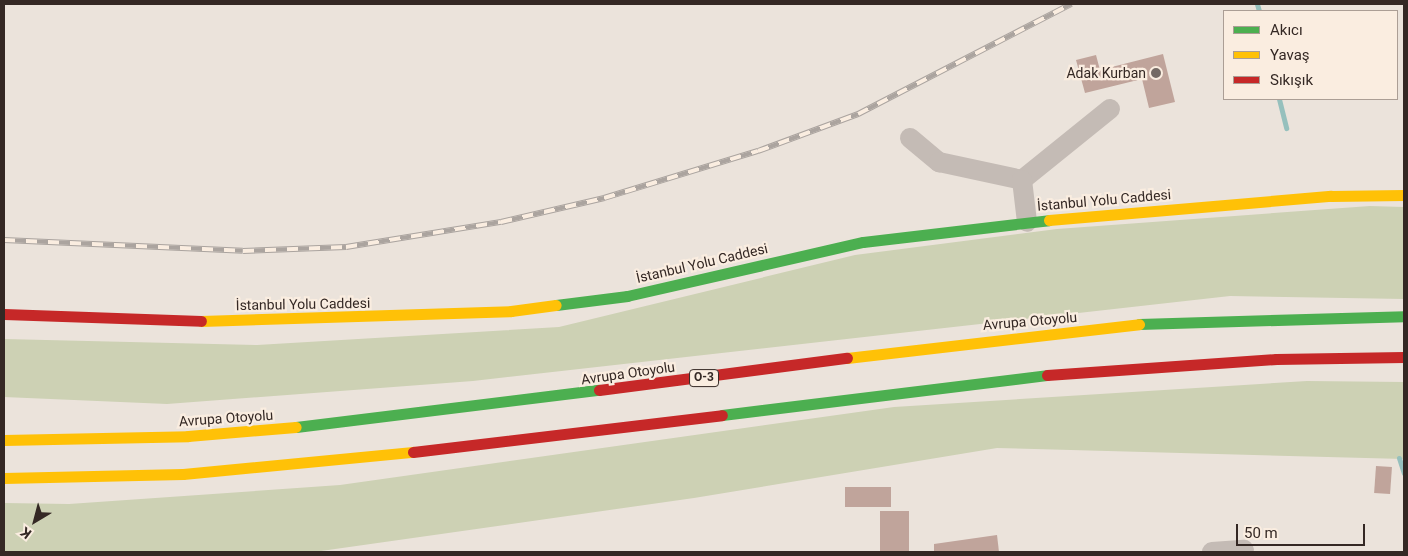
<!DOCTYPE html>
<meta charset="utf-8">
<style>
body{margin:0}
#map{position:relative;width:1408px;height:556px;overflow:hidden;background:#ebe3db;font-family:Roboto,sans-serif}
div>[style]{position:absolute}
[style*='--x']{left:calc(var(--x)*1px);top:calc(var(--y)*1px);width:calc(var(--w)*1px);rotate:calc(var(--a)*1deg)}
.green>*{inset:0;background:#cdd1b4}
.stream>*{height:5px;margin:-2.5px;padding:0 2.5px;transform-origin:2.5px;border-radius:2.5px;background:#96c0bd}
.building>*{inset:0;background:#c0a49b;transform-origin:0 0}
.street>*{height:20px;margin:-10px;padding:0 10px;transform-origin:10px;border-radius:10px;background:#c4bbb5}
.fast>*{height:11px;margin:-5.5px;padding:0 5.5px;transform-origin:5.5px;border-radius:5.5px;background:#4caf50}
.slow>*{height:11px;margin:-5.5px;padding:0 5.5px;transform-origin:5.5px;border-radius:5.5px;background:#ffc107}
.jam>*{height:11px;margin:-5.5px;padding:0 5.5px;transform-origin:5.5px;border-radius:5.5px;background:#c62828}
.rail>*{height:5.5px;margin-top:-2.75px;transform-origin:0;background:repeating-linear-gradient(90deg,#faede0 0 11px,#aba49f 0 22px);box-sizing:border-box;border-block:1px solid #aba49f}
.dots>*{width:14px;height:14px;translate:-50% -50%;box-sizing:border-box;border:2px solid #faede0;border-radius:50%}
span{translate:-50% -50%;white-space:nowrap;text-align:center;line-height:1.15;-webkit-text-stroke:4.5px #faede0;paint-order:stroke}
.shield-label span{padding:1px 4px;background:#faede0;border:1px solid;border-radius:4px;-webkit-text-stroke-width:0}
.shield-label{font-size:12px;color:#342824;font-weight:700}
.poi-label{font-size:14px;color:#342824}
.right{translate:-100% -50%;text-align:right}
.street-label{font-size:14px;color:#342824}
.frame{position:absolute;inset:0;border:5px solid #342824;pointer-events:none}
.legend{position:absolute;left:1223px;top:10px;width:175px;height:90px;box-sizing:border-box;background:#faede0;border:1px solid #ab9e95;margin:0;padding:6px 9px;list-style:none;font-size:15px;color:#342824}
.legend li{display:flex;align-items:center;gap:10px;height:25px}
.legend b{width:25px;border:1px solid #ab9e95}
.north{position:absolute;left:10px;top:496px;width:50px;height:50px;-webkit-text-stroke:4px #faede0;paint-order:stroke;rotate:217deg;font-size:14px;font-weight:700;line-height:20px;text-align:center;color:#342824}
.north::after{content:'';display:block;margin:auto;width:18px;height:22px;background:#342824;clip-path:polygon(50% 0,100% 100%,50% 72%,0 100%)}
.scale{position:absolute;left:1236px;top:524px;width:129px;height:22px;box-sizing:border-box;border:2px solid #342824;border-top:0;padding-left:6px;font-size:15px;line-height:18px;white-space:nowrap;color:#342824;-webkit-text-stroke:4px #faede0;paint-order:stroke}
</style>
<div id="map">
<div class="green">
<div style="clip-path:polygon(1370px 206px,1404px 207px,1404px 299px,1230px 296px,473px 381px,167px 404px,4px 397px,4px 339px,257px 345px,559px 327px,855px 255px,1057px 229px)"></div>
<div style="clip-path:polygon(1307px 381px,1404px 382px,1404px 459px,997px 448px,694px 498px,314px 552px,4px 552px,4px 503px,69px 504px,340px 485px,894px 407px)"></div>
</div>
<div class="stream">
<div style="--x:1257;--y:4;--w:7;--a:74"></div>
<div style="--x:1279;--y:99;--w:30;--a:76"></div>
<div style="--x:1399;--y:458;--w:16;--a:72"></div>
</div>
<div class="building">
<div style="clip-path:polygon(1163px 54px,1175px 102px,1149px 108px,1142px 79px,1085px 93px,1076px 60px,1096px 55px,1100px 70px)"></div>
<div style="left:1376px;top:466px;width:16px;height:27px;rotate:4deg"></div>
<div style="left:845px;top:487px;width:46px;height:20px"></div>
<div style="left:880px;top:511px;width:29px;height:41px"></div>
<div style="clip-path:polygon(997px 535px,999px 552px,934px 552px,934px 544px)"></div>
</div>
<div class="street">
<div style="--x:910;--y:138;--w:38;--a:40"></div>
<div style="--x:939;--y:162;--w:85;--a:12.2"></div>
<div style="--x:1022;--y:180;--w:113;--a:-38.9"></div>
<div style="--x:1022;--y:180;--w:42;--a:83.2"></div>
<div style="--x:1212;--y:552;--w:32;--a:-4"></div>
</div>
<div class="fast">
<div style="--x:556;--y:305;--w:72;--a:-7.2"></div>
<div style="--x:627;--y:296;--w:242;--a:-12.9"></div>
<div style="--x:863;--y:242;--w:187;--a:-6.7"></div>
<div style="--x:1139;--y:324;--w:265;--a:-1.7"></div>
<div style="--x:722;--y:415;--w:327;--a:-7"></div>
<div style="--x:296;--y:427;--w:305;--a:-7"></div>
</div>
<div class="slow">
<div style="--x:1049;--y:220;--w:283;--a:-4.9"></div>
<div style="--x:1331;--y:196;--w:73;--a:-0.8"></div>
<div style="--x:201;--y:321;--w:310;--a:-1.8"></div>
<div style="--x:511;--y:311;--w:45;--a:-7.6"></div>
<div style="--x:847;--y:358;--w:294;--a:-6.6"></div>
<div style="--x:4;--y:440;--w:184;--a:-1.2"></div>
<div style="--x:188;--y:436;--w:108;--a:-4.8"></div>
<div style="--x:4;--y:478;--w:179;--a:-1.3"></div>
<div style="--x:183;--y:474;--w:231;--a:-5.5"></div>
</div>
<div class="jam">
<div style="--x:4;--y:314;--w:197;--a:2"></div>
<div style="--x:1047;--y:375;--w:230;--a:-4"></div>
<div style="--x:1276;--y:359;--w:128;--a:-0.9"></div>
<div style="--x:599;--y:390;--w:250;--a:-7.4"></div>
<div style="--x:413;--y:452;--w:311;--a:-6.8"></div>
</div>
<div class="rail">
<div style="--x:4;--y:240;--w:239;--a:2.6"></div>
<div style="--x:243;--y:251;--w:103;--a:-2.2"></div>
<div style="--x:346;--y:247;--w:157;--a:-9.2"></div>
<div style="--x:501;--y:222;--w:106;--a:-13.1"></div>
<div style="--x:604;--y:198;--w:161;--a:-17"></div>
<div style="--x:758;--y:151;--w:107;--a:-20.3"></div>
<div style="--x:858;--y:114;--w:240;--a:-27.3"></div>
</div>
<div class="dots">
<div style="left:1156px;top:73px;background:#746964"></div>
</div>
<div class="shield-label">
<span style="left:704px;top:378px">O-3</span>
</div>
<div class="poi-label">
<span class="right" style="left:1146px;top:73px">Adak Kurban</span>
</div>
<div class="street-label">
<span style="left:1104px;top:200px;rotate:-5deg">İstanbul Yolu Caddesi</span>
<span style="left:702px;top:263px;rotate:-13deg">İstanbul Yolu Caddesi</span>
<span style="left:303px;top:304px;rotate:-1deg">İstanbul Yolu Caddesi</span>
<span style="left:1030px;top:321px;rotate:-5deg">Avrupa Otoyolu</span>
<span style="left:628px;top:373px;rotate:-8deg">Avrupa Otoyolu</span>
<span style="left:226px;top:418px;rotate:-4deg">Avrupa Otoyolu</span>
</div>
<div class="frame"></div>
<ul class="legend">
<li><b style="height:6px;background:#4caf50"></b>Akıcı</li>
<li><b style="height:6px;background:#ffc107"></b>Yavaş</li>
<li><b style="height:6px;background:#c62828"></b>Sıkışık</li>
</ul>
<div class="north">K</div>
<div class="scale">50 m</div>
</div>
